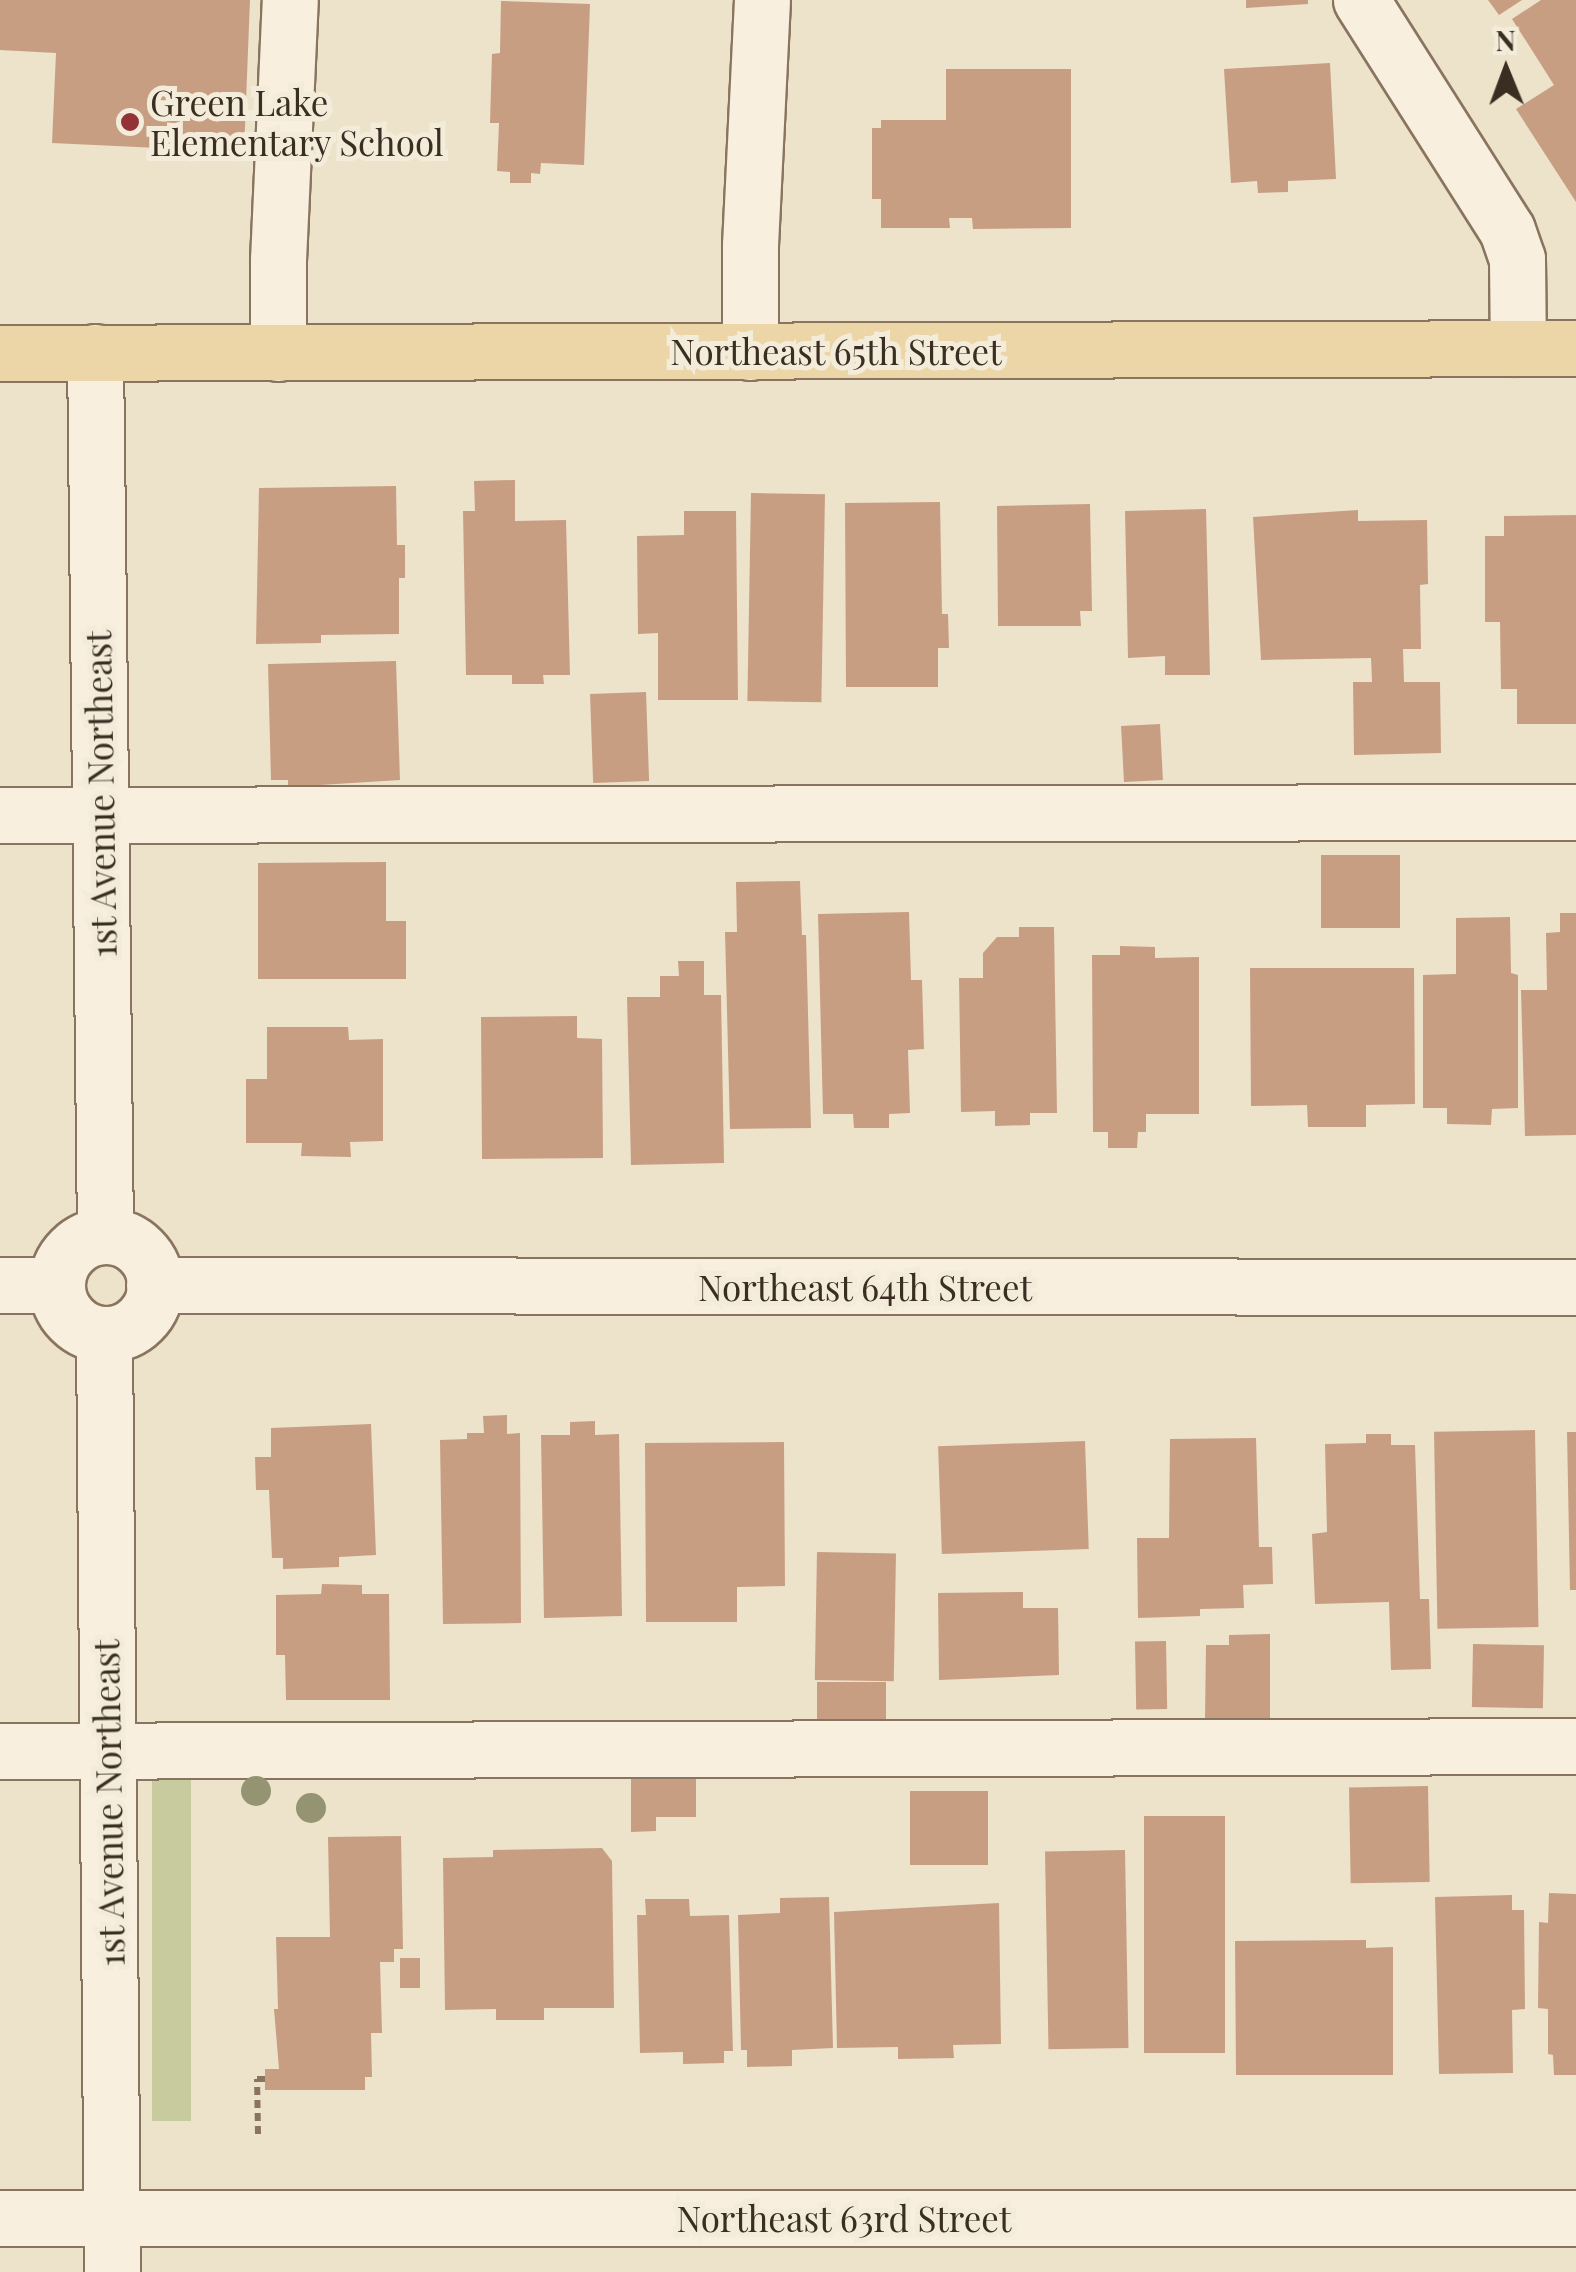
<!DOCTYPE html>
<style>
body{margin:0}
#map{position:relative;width:1576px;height:2272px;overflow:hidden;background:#ede2ca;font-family:"Playfair Display",serif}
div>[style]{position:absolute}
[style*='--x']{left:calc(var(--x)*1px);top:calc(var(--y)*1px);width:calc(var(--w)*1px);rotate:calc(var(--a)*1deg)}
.green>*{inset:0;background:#c7cb9e;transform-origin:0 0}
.building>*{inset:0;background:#c89e83;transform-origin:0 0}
.path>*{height:6px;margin-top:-3px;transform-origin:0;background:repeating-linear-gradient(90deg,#89755f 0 8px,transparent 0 13px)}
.roads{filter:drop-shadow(2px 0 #89755f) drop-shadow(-2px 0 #89755f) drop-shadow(0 2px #89755f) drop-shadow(0 -2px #89755f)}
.minor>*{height:55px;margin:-27.5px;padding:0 27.5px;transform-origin:27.5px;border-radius:27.5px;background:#f8efde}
.minor>.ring{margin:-27.5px;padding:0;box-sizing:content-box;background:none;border:55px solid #f8efde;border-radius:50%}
.major>*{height:55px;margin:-27.5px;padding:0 27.5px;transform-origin:27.5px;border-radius:27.5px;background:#ecd5a6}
.trees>*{width:30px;height:30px;margin:-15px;border-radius:50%;background:#949472}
.dots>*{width:28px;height:28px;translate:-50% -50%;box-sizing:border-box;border:5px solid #f4ecda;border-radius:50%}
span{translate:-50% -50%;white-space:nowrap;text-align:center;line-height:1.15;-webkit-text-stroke:10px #f4ecda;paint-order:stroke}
.poi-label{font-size:35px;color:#3a2d22}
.left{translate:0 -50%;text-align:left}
.street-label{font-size:35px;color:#3a2d22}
.north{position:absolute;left:1456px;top:20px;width:100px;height:100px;-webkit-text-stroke:8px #f4ecda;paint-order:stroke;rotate:359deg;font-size:28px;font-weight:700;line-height:40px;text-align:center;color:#3a2d22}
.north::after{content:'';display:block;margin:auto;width:35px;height:45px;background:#3a2d22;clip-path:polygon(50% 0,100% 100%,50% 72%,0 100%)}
</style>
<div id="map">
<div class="green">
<div style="left:191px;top:1775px;width:346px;height:39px;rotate:90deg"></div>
</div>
<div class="building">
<div style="clip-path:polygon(0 0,250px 0,244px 152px,52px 143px,56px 53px,0 50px)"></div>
<div style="clip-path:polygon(1246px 0,1308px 0,1308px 4px,1246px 8px)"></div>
<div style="clip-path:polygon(1488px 0,1522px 0,1499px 15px)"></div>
<div style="clip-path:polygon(1541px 0,1576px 0,1576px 202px,1516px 109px,1554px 85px,1512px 19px)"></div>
<div style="clip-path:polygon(501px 1px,590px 4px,584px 165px,541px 163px,540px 174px,531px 173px,531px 183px,510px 183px,510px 172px,497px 171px,499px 123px,490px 123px,492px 54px,500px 53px)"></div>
<div style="clip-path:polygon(1330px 63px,1336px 179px,1288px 181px,1288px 192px,1258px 193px,1257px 181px,1231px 183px,1224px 69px)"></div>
<div style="clip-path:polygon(946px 69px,1071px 69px,1071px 228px,973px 229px,972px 218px,949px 218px,950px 228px,881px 228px,881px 199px,872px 199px,872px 128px,881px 128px,881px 120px,946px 120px)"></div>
<div style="clip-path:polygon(515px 480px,515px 521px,566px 520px,570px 675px,543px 675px,544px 684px,512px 684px,512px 675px,466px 675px,463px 511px,475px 511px,474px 481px)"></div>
<div style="clip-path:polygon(396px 486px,397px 545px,405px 545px,405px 578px,399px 578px,399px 634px,321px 635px,321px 643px,256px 644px,259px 488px)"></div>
<div style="left:751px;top:493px;width:74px;height:208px;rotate:1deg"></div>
<div style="clip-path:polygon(940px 502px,942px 614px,948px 614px,949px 648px,938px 648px,938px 687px,846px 687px,845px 503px)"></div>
<div style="clip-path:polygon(1090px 504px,1092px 611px,1080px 611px,1081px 626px,998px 626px,997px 506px)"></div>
<div style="clip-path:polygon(1206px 509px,1210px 675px,1165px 675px,1165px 656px,1128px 658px,1125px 511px)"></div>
<div style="clip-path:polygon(1358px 510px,1358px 521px,1427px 520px,1428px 584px,1420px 585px,1421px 649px,1403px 649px,1404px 682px,1440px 682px,1441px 753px,1354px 755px,1353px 682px,1372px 682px,1371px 658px,1261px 660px,1253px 517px)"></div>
<div style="clip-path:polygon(684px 511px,736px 511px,738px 700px,658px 700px,658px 633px,638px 634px,637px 536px,684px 535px)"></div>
<div style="clip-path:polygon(1576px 515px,1576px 724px,1517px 724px,1517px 689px,1501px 689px,1500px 622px,1485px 622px,1485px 536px,1504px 536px,1504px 516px)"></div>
<div style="clip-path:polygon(396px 661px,400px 780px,288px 787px,288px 780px,271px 780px,268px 664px)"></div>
<div style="left:646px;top:692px;width:89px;height:56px;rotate:88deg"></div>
<div style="left:1160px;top:724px;width:56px;height:39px;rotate:87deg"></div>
<div style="left:1400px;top:855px;width:73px;height:79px;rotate:90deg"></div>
<div style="clip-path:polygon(386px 862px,386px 921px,406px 921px,406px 979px,258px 979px,258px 863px)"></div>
<div style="clip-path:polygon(800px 881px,802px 935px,806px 935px,811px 1128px,730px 1129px,725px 932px,737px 932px,736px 882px)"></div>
<div style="clip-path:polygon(909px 912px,911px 980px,922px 980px,924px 1049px,908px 1050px,910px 1113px,889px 1114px,889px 1128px,854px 1128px,853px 1114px,823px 1114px,818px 914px)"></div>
<div style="clip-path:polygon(1560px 913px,1576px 913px,1576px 1135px,1525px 1136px,1521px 990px,1547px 990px,1546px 933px,1560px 932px)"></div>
<div style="clip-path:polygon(1510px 917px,1511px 973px,1518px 975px,1518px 1108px,1492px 1109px,1491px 1125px,1447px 1124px,1447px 1108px,1423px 1108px,1423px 975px,1456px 974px,1456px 918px)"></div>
<div style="clip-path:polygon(1019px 927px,1054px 927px,1057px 1113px,1030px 1113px,1030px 1125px,995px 1126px,995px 1111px,961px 1112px,959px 978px,983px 978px,983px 953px,997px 937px,1019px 937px)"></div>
<div style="clip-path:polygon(1120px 946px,1155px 947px,1155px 958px,1199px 957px,1199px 1114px,1146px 1114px,1146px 1132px,1138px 1132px,1137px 1148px,1108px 1148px,1108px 1132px,1093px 1132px,1092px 955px,1120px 955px)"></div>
<div style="clip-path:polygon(678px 961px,704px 961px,704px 995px,721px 995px,724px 1163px,631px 1165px,627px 997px,660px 997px,660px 976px,679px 976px)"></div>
<div style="clip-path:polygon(1250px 968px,1414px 968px,1415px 1104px,1366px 1105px,1366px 1127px,1308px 1127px,1307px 1105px,1251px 1106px)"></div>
<div style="clip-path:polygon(577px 1016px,577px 1038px,602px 1039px,603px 1158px,482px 1159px,481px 1017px)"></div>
<div style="clip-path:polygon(267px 1027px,348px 1027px,349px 1040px,383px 1039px,383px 1141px,350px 1142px,351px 1157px,301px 1156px,302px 1143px,246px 1143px,246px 1079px,267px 1079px)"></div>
<div style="clip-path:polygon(507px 1415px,507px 1434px,520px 1433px,521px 1623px,443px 1624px,440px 1440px,467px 1439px,467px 1433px,484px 1433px,483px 1416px)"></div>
<div style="clip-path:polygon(595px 1421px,595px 1435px,619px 1434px,622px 1616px,544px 1618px,541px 1435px,570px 1435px,570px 1422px)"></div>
<div style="clip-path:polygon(371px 1424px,376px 1555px,339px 1557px,339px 1567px,283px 1569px,283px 1558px,272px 1558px,269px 1490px,256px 1490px,255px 1457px,271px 1457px,271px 1428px)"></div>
<div style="left:1535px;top:1430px;width:197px;height:101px;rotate:89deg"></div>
<div style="clip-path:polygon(1567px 1432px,1576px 1432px,1576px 1590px,1570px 1590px)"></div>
<div style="clip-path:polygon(1366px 1434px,1391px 1434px,1391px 1445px,1415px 1445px,1420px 1599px,1429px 1599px,1431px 1669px,1391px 1670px,1389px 1602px,1315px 1604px,1312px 1534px,1327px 1532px,1325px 1444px,1366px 1443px)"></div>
<div style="clip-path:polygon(1256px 1438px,1259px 1547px,1272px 1547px,1273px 1584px,1243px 1585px,1244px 1608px,1200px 1609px,1200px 1616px,1138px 1618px,1137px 1538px,1169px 1538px,1170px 1439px)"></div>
<div style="left:1085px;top:1441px;width:108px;height:147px;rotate:88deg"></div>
<div style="clip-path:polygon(784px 1442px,785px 1586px,737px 1587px,737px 1622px,646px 1622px,645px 1443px)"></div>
<div style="left:817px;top:1552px;width:79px;height:128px;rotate:1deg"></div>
<div style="clip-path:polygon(322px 1584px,362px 1585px,362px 1594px,389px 1594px,390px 1700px,286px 1700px,285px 1655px,276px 1655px,276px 1595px,321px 1594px)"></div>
<div style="clip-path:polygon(1023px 1592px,1023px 1608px,1058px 1608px,1059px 1675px,939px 1680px,938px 1593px)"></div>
<div style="clip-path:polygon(1270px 1634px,1270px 1718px,1205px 1719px,1206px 1645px,1229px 1645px,1229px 1635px)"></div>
<div style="left:1166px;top:1641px;width:68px;height:31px;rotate:89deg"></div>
<div style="left:1473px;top:1644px;width:71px;height:63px;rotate:1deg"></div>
<div style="left:817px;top:1682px;width:69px;height:42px"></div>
<div style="clip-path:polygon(696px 1773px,696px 1817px,656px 1817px,656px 1831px,631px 1832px,631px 1774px)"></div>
<div style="left:1428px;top:1786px;width:96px;height:79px;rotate:89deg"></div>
<div style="left:988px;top:1791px;width:74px;height:78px;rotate:90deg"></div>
<div style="left:1225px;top:1816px;width:237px;height:81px;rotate:90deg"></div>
<div style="clip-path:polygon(401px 1836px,403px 1949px,394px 1949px,394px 1962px,380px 1962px,382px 2033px,371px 2033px,372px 2077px,365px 2077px,365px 2090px,265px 2090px,265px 2069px,279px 2069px,274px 2009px,278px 2009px,276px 1937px,330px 1937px,328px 1837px)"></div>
<div style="clip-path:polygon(602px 1848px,612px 1861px,614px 2008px,544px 2008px,544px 2020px,496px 2020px,496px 2009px,445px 2010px,443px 1858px,493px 1857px,493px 1850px)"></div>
<div style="left:1125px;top:1850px;width:198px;height:80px;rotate:89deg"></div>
<div style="clip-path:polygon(1549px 1893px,1576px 1894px,1576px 2075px,1554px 2075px,1553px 2055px,1548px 2054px,1548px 2009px,1538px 2008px,1539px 1922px,1548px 1923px)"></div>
<div style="clip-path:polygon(1512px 1895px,1512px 1910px,1524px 1910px,1525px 2009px,1512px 2010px,1513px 2073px,1439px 2074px,1435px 1897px)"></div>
<div style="clip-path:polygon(829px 1897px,833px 2048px,792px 2050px,792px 2066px,747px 2067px,747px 2050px,741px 2050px,738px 1915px,780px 1913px,780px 1898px)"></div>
<div style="clip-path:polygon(645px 1899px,689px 1899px,690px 1916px,729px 1915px,733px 2051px,724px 2051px,724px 2063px,683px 2064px,683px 2052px,640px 2053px,637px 1915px,646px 1915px)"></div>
<div style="clip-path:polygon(999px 1903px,1001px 2044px,953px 2045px,954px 2058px,898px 2059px,898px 2047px,837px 2048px,834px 1912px)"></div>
<div style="clip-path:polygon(1366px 1940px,1366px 1948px,1393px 1947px,1393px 2075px,1236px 2075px,1235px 1941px)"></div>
<div style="left:400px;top:1958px;width:20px;height:30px"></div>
</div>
<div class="path">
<div style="--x:258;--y:2134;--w:55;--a:-91"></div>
<div style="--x:257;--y:2079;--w:8;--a:0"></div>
</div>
<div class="roads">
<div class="minor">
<div style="--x:1361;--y:0;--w:272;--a:57.6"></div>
<div style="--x:1507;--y:230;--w:31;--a:71"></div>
<div style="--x:1517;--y:259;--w:89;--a:89.4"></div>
<div style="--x:95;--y:352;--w:884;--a:89.35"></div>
<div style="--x:750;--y:352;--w:107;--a:-90"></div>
<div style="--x:750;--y:245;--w:245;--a:-87.2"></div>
<div style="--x:278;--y:353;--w:93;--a:-90"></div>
<div style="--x:278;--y:260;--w:260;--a:-87.4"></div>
<div style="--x:0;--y:815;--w:1576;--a:-0.11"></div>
<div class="ring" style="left:57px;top:1236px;width:43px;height:43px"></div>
<div style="--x:0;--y:1285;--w:57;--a:0"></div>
<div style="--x:154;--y:1285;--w:1422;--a:0.08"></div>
<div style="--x:104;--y:1334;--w:938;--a:89.51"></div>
<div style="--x:0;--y:1751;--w:1576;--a:-0.18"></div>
<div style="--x:0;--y:2218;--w:1576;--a:0"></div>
</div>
<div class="major">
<div style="--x:0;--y:353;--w:1576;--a:-0.18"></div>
</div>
</div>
<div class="trees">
<div style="left:256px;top:1791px"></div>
<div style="left:311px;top:1808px"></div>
</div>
<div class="dots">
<div style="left:130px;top:122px;background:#943336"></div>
</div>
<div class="poi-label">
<span class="left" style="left:150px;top:122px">Green Lake<br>Elementary School</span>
</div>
<div class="street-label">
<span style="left:836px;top:351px">Northeast 65th Street</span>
<span style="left:100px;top:794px;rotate:-91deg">1st Avenue Northeast</span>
<span style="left:865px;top:1287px">Northeast 64th Street</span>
<span style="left:108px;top:1803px;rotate:-91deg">1st Avenue Northeast</span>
<span style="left:844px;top:2218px">Northeast 63rd Street</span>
</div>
<div class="north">N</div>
</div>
